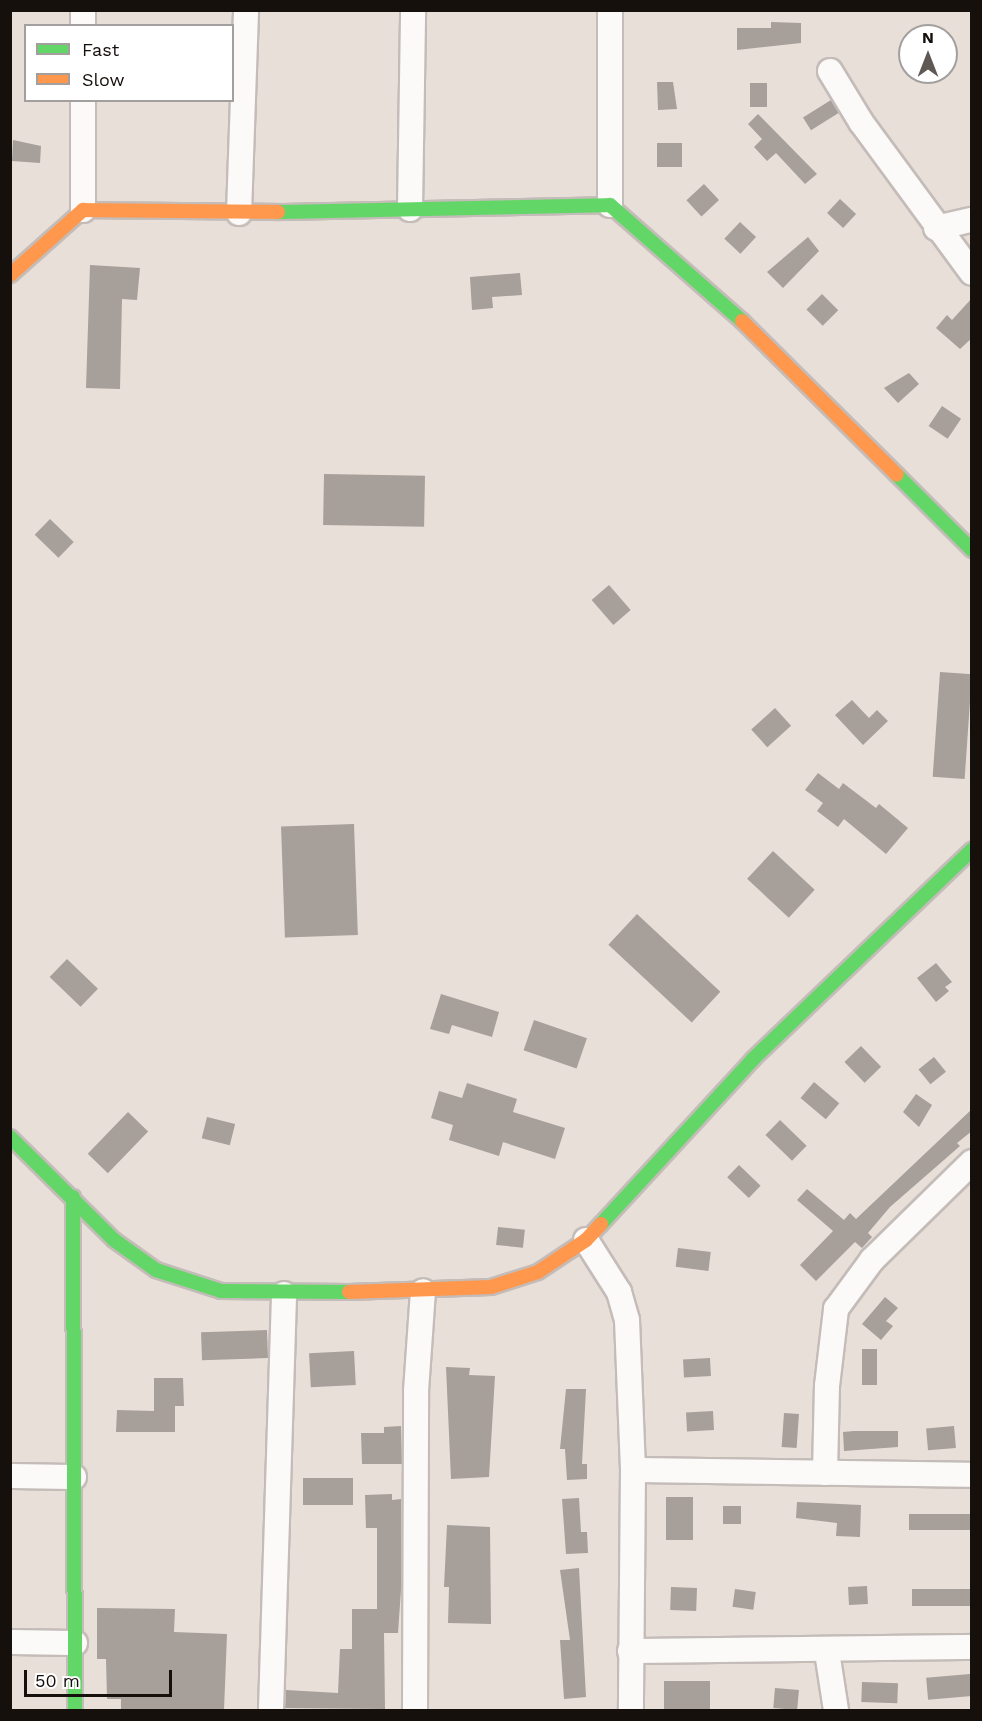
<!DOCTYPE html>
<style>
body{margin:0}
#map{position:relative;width:982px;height:1721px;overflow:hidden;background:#e9dfd9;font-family:"Work Sans",sans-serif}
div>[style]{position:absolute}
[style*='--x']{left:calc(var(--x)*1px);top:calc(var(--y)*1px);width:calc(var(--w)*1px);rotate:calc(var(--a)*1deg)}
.building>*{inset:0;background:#a69f9a;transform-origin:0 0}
.roads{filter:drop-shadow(2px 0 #c4bcb8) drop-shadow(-2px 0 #c4bcb8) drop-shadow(0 2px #c4bcb8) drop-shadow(0 -2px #c4bcb8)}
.street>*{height:24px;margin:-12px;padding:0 12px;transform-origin:12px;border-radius:12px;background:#fcfaf9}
.fast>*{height:14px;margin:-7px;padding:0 7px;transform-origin:7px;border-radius:7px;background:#63d668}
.slow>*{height:14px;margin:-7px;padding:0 7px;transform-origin:7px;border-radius:7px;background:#ff974d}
span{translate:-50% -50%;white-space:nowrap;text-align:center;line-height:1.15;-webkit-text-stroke:5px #fff;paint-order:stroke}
.frame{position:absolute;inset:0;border:12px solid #16100c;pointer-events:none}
.legend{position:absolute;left:24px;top:24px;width:210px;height:78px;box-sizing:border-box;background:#fff;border:2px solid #a29f9e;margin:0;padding:8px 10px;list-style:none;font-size:18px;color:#16100c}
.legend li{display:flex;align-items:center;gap:12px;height:30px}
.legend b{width:30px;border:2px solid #a29f9e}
.north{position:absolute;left:898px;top:24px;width:60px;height:60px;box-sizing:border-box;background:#fff;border:2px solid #a29f9e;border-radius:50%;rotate:0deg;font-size:16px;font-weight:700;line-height:24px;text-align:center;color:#16100c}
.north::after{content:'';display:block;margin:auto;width:21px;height:27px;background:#605854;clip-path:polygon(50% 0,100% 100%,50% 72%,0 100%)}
.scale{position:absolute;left:24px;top:1670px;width:148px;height:27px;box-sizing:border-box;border:3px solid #16100c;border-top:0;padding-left:8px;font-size:18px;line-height:21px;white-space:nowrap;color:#16100c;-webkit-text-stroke:4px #fff;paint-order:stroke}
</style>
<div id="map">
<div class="building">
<div style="clip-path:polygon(771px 22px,801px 23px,801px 43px,737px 50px,737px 28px,771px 28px)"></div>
<div style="clip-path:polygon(657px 82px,673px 82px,677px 109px,658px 110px)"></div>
<div style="left:750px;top:83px;width:17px;height:24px"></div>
<div style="left:831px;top:100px;width:15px;height:33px;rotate:58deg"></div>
<div style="clip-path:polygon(758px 114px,817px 174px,805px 184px,776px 153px,767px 161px,754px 147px,762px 139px,748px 124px)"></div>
<div style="clip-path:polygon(13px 140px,41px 146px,40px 163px,12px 161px)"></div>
<div style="left:657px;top:143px;width:25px;height:24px"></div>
<div style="left:704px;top:184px;width:22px;height:24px;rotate:47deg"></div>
<div style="left:840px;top:199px;width:22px;height:19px;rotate:43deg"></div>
<div style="left:740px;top:222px;width:22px;height:23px;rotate:43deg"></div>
<div style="clip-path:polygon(808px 237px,819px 251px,783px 288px,767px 272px)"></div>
<div style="clip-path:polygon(90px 265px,140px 268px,137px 300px,122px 299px,120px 389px,86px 388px)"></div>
<div style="clip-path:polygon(520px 273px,522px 295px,492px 297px,493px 308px,472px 310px,470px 277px)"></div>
<div style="left:822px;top:294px;width:23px;height:22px;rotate:45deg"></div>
<div style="clip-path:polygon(972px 298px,972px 338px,960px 349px,936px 328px,947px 315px,952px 320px)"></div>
<div style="clip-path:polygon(909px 373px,919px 384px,898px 403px,884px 388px)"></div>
<div style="left:942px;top:406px;width:23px;height:24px;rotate:34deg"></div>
<div style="left:324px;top:474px;width:101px;height:51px;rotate:1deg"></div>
<div style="left:50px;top:519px;width:33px;height:22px;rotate:44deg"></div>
<div style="left:609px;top:585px;width:33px;height:23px;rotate:49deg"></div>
<div style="left:940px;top:672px;width:32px;height:105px;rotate:4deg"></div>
<div style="clip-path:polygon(852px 700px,869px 718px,877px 710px,888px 721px,863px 745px,835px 715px)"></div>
<div style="left:775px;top:708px;width:24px;height:32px;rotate:48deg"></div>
<div style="clip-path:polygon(818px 773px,839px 789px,843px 783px,876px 808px,879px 804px,908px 828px,886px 854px,844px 819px,838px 827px,817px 811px,823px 803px,805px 790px)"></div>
<div style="left:354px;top:824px;width:111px;height:73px;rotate:88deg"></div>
<div style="left:773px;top:851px;width:57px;height:38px;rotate:43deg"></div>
<div style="left:637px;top:914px;width:114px;height:42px;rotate:43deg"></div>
<div style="left:67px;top:959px;width:43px;height:25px;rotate:44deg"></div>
<div style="clip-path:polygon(936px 963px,952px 982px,945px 987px,949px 991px,936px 1002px,917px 978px)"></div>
<div style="clip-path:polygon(441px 994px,499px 1012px,492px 1037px,452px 1025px,449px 1034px,430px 1029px)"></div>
<div style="left:534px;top:1020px;width:56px;height:32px;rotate:19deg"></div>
<div style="left:861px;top:1046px;width:29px;height:23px;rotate:46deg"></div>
<div style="left:934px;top:1057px;width:19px;height:20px;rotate:51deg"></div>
<div style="left:814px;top:1082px;width:33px;height:21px;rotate:40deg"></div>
<div style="clip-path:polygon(467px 1083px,517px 1099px,513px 1112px,565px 1128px,555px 1159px,503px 1142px,499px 1156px,449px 1140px,453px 1125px,431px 1118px,439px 1091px,462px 1098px)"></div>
<div style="clip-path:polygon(916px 1094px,932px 1105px,919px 1127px,903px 1112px)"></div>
<div style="clip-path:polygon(972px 1109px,972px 1131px,957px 1143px,960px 1146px,890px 1207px,868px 1233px,872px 1237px,862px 1248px,855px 1242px,816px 1281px,800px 1265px,833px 1231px,797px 1200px,807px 1189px,844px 1220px,850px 1213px,856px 1219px)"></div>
<div style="left:128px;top:1112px;width:28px;height:58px;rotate:44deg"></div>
<div style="left:207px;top:1117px;width:29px;height:22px;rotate:14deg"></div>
<div style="left:780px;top:1120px;width:37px;height:21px;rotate:44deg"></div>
<div style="left:739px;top:1165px;width:30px;height:17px;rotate:44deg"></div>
<div style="left:498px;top:1227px;width:27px;height:18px;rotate:6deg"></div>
<div style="left:678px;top:1248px;width:33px;height:19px;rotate:7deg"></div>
<div style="clip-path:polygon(885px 1297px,898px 1308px,886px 1321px,893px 1326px,881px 1340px,862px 1324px)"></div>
<div style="left:267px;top:1330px;width:28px;height:66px;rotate:88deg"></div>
<div style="left:877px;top:1349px;width:36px;height:15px;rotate:90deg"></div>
<div style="left:354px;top:1351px;width:34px;height:45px;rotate:87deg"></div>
<div style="left:710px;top:1358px;width:18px;height:27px;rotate:87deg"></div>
<div style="clip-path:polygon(446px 1367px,470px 1368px,469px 1375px,495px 1376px,489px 1477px,451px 1479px)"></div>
<div style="clip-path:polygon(154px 1378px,183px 1378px,184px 1406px,175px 1406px,175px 1432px,116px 1432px,117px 1410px,154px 1411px)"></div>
<div style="clip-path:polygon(566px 1389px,586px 1389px,582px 1464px,587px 1464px,587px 1479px,567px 1480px,565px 1449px,560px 1449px)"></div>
<div style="left:713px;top:1411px;width:19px;height:27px;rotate:87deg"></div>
<div style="left:784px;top:1413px;width:15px;height:34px;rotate:4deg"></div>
<div style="clip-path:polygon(401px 1426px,402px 1464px,362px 1464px,361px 1433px,384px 1433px,384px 1427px)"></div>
<div style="left:954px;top:1426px;width:22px;height:28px;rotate:85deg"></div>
<div style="clip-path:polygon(854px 1431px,898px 1431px,898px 1447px,844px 1451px,843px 1432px)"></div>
<div style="left:353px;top:1478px;width:27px;height:50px;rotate:90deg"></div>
<div style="clip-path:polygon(392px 1494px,392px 1500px,401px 1499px,401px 1590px,398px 1633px,384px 1633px,385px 1709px,285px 1708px,286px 1690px,338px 1693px,340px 1649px,352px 1649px,352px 1609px,377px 1609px,377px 1528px,366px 1528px,365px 1495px)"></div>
<div style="left:693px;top:1497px;width:43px;height:27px;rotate:90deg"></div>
<div style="clip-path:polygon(579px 1498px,581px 1532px,587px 1532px,588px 1553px,566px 1554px,562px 1499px)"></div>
<div style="clip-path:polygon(797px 1502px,861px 1505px,860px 1537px,836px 1536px,837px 1523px,796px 1518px)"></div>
<div style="left:723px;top:1506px;width:18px;height:18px"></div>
<div style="left:972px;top:1514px;width:16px;height:63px;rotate:90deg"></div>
<div style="clip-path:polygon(447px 1525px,490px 1527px,491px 1624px,448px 1623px,449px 1587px,444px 1587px)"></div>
<div style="clip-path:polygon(579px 1568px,586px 1697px,564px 1699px,560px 1640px,570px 1640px,560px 1570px)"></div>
<div style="left:867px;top:1586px;width:18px;height:19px;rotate:87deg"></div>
<div style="left:671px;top:1587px;width:26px;height:23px;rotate:2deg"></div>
<div style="left:735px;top:1589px;width:21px;height:18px;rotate:8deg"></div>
<div style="left:912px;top:1589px;width:60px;height:17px"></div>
<div style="clip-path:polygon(97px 1608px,175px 1609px,174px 1632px,227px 1634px,224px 1710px,121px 1710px,121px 1699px,107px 1699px,106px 1659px,97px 1659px)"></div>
<div style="left:970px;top:1674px;width:22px;height:44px;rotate:85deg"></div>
<div style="left:664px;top:1681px;width:46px;height:29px"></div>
<div style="left:862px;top:1682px;width:36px;height:20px;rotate:2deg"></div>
<div style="left:775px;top:1688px;width:24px;height:20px;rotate:5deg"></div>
</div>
<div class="roads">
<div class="street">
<div style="--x:83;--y:10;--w:16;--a:90"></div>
<div style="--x:610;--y:10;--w:195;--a:90"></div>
<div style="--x:830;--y:71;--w:60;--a:58.7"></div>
<div style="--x:861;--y:122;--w:187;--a:53.7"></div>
<div style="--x:83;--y:100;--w:110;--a:90"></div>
<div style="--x:410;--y:209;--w:199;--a:-89.1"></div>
<div style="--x:239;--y:213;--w:203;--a:-88"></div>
<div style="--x:936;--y:228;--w:37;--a:-13"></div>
<div style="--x:586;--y:1240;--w:62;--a:57.6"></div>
<div style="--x:619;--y:1292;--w:29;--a:74"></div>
<div style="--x:627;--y:1320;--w:150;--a:87.7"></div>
<div style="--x:633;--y:1470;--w:240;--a:90.5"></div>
<div style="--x:633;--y:1470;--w:339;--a:0.8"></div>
<div style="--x:825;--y:1473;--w:87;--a:-88.7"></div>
<div style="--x:827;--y:1386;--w:78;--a:-83.3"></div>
<div style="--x:836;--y:1309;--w:61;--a:-53.7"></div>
<div style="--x:872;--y:1260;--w:140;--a:-44.4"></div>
<div style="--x:10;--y:1476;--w:64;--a:0.9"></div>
<div style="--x:10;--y:1642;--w:65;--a:0.9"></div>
<div style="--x:630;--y:1651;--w:342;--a:-0.7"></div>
<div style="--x:827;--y:1652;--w:59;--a:81.2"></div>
<div style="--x:271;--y:1710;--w:416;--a:-88.2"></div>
<div style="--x:415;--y:1710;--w:319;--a:-89.8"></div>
<div style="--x:416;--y:1391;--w:100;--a:-86"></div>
</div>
<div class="fast">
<div style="--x:278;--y:212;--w:332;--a:-1.2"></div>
<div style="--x:610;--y:205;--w:176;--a:41.3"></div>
<div style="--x:897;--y:475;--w:106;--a:45"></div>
<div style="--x:10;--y:1137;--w:146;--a:44.7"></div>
<div style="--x:114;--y:1240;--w:52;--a:35.5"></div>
<div style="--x:156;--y:1270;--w:68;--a:17.9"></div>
<div style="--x:221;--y:1291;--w:128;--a:0.4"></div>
<div style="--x:73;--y:1197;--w:513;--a:89.78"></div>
<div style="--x:601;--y:1224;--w:224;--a:-47.3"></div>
<div style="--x:753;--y:1059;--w:303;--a:-43.7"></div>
</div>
<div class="slow">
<div style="--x:10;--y:275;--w:98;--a:-41.7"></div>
<div style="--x:83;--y:210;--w:195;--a:0.6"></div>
<div style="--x:742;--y:321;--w:218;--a:44.8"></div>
<div style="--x:349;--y:1292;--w:142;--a:-2"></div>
<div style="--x:491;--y:1287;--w:49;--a:-17.7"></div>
<div style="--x:538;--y:1272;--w:58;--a:-33.7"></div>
<div style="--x:586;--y:1240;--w:22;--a:-47"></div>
</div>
</div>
<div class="frame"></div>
<ul class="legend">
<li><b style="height:8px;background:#63d668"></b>Fast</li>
<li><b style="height:8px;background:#ff974d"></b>Slow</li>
</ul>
<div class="north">N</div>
<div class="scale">50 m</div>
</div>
